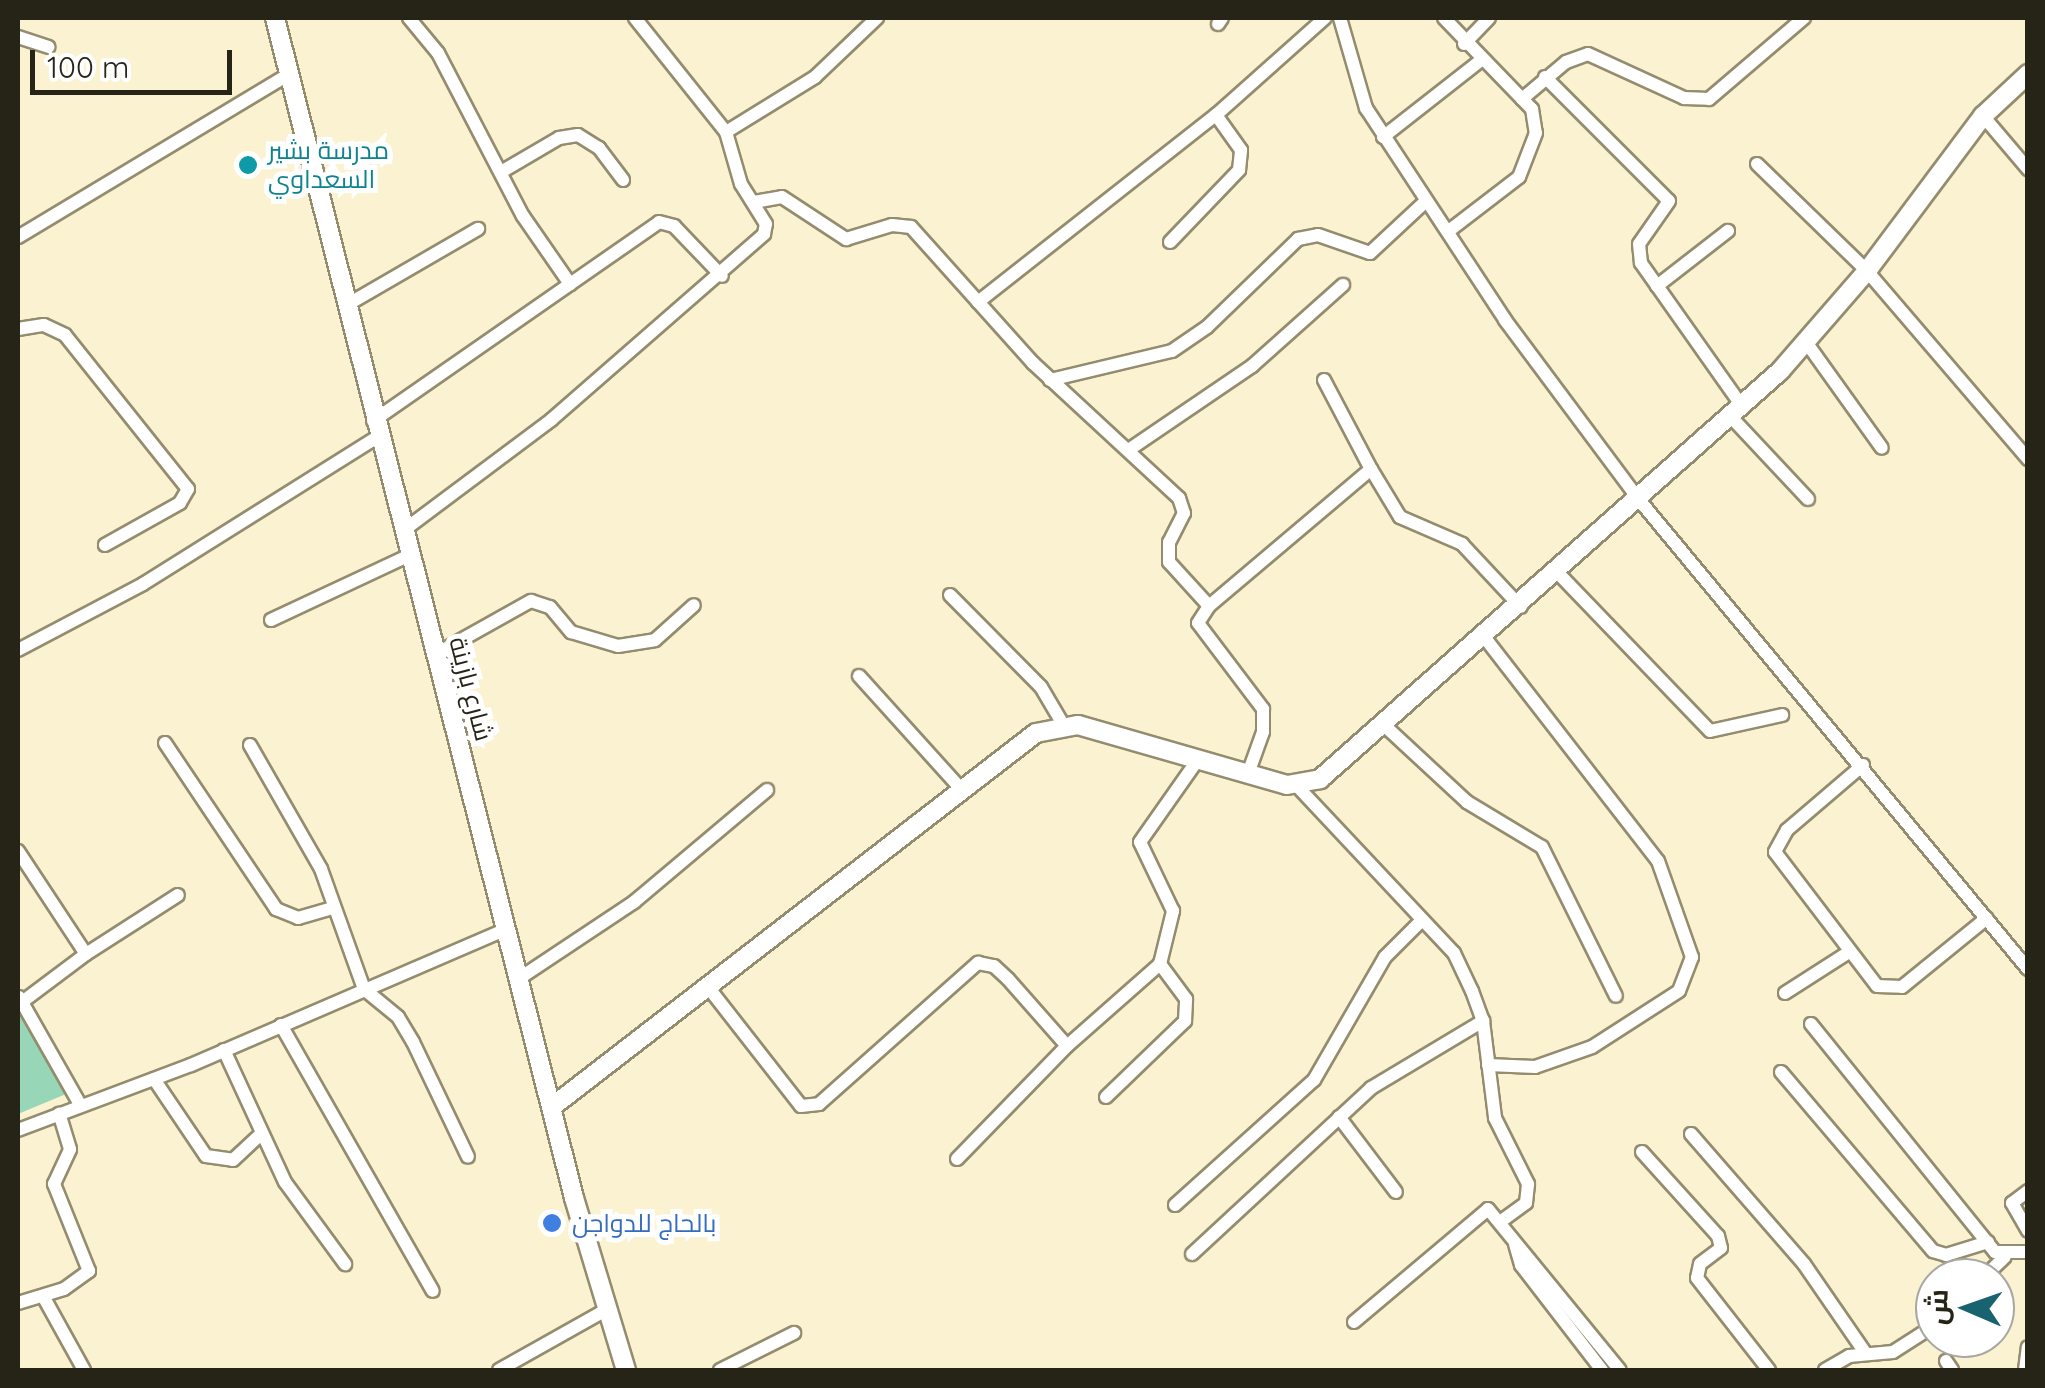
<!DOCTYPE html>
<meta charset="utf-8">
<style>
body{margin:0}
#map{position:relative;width:2045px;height:1388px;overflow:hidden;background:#fbf2d2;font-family:Quicksand,Cairo,sans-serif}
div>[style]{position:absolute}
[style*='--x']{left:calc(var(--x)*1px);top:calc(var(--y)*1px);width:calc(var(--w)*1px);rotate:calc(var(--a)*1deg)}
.green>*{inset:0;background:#97d6b7}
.roads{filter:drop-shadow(2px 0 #948c6e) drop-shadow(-2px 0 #948c6e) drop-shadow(0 2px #948c6e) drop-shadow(0 -2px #948c6e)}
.street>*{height:12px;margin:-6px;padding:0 6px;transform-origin:6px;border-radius:6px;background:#fff}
.secondary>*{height:18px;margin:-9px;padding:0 9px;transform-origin:9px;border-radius:9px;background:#fff}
.dots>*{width:28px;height:28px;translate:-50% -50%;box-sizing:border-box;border:5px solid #fff;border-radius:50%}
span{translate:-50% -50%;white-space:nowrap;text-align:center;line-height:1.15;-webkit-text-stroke:10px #fff;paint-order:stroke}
.culture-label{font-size:25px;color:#0d838f}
.left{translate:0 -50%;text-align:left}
.street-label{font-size:25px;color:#262317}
.shop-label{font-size:25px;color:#366cbe}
.frame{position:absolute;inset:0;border:20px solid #262317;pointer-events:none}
.north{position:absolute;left:1915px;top:1258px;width:100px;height:100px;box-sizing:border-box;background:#fff;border:2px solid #a8a7a2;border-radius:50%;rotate:272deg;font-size:28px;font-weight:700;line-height:40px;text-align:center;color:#262317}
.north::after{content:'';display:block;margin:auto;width:35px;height:45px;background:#196370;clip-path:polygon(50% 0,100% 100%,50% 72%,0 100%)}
.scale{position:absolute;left:30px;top:50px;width:202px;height:45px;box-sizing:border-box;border:5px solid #262317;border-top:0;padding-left:12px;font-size:30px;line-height:35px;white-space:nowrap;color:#262317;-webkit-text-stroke:8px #fff;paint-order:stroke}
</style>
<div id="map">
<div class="green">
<div style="clip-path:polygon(18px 1005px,47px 1048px,66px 1094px,18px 1114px)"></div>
</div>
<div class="roads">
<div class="street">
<div style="--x:409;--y:18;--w:45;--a:50.4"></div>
<div style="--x:438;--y:53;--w:184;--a:62.5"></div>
<div style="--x:523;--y:216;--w:83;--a:55.3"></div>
<div style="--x:1340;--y:18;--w:94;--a:73.9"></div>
<div style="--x:1366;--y:108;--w:254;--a:56.7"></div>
<div style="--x:1505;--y:320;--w:226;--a:53.3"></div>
<div style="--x:1640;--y:501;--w:608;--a:50.34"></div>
<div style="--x:1444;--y:18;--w:127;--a:46"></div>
<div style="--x:1532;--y:109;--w:24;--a:81"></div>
<div style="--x:1536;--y:133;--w:47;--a:111.1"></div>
<div style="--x:1519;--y:177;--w:87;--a:142.5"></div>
<div style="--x:1218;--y:24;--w:7;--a:-56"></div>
<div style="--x:18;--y:37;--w:32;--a:18"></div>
<div style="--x:1464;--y:44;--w:36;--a:-46"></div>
<div style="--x:1545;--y:77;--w:175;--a:45"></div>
<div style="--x:1669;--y:201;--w:52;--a:124.9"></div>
<div style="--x:1639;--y:244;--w:19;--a:84"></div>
<div style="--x:1641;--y:263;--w:175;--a:54.8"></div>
<div style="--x:1522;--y:99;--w:57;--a:-40.1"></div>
<div style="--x:1566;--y:62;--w:23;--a:-20"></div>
<div style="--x:1588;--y:54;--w:106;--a:24.6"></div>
<div style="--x:1684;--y:98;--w:25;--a:2"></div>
<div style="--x:1709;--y:99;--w:125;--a:-40.5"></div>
<div style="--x:1983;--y:116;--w:70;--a:49.7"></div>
<div style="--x:726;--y:132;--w:105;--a:-31.7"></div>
<div style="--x:815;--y:77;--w:86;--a:-43.6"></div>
<div style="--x:1383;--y:137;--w:123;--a:-38.1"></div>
<div style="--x:1757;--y:164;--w:153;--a:44.2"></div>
<div style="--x:1867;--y:271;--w:248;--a:49.4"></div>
<div style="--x:501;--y:172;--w:67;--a:-30.4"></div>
<div style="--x:559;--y:138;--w:19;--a:-9"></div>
<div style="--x:578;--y:135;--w:25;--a:32"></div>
<div style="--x:599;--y:148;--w:40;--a:53"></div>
<div style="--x:754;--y:202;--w:28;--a:-10"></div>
<div style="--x:782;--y:197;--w:77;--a:33.3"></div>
<div style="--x:846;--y:239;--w:48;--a:-16.9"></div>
<div style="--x:892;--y:225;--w:19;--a:6"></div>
<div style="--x:911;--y:227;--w:183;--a:48.1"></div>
<div style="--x:1033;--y:363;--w:199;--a:42.8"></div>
<div style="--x:1179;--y:498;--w:16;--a:72"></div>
<div style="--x:1184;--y:513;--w:33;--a:117"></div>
<div style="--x:1169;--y:542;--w:20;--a:90"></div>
<div style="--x:1169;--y:562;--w:59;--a:47.7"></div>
<div style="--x:1209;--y:606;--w:20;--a:123"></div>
<div style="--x:1198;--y:623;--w:108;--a:52.9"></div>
<div style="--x:1263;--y:709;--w:23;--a:90"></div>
<div style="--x:1263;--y:732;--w:41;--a:109.7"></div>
<div style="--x:18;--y:237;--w:316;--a:-31"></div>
<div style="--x:1170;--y:242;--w:100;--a:-46.2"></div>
<div style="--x:1239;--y:170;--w:20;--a:-84"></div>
<div style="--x:1241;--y:150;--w:43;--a:-125.5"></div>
<div style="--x:1657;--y:286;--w:90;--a:-37.8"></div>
<div style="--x:978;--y:302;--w:303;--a:-38.2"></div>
<div style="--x:1216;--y:115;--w:146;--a:-41.7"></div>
<div style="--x:345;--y:306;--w:154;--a:-30.1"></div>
<div style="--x:18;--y:329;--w:26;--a:-9"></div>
<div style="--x:44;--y:325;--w:23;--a:25"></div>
<div style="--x:65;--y:335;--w:197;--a:51.4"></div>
<div style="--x:188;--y:489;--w:16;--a:120"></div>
<div style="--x:180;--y:503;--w:86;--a:150.8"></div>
<div style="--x:1806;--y:342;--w:130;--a:54.4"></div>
<div style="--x:1050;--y:380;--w:125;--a:-13.4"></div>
<div style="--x:1172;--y:351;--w:42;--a:-34.4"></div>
<div style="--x:1207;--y:327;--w:127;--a:-44"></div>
<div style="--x:1298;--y:239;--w:20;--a:-11"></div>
<div style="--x:1318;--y:235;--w:55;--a:19.1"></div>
<div style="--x:1370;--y:253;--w:76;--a:-42.9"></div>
<div style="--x:1324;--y:380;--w:101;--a:62.2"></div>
<div style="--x:1732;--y:418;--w:111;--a:46.8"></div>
<div style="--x:373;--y:421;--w:348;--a:-34.8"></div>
<div style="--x:659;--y:222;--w:16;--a:15"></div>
<div style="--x:674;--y:226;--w:69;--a:46.2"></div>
<div style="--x:1130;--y:449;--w:148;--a:-34.2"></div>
<div style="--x:1252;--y:366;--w:122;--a:-41.7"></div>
<div style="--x:404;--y:530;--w:184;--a:-36.8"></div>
<div style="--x:551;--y:420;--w:283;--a:-41.1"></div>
<div style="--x:764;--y:234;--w:10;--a:-79"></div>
<div style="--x:766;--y:224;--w:47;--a:-122"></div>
<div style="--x:741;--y:184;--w:54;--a:-106.1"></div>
<div style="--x:726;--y:132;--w:146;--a:-128.6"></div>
<div style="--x:1558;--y:573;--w:219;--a:46.1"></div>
<div style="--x:1710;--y:731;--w:74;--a:-12.5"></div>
<div style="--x:950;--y:595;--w:129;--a:45.3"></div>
<div style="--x:1041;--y:687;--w:45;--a:59.5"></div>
<div style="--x:1209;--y:606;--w:212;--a:-40.2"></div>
<div style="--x:1371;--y:469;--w:56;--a:58.9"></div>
<div style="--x:1400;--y:517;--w:68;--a:23.5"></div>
<div style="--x:1462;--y:544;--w:86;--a:46.9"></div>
<div style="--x:271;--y:620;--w:153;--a:-25.1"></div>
<div style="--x:1485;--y:638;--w:282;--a:52.2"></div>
<div style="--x:1658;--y:861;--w:102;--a:70.5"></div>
<div style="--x:1692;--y:957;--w:36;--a:111"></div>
<div style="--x:1679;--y:991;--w:103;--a:147.2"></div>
<div style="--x:1592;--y:1047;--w:60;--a:160.7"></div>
<div style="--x:1535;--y:1067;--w:47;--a:-177.6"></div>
<div style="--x:18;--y:650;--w:141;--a:-27.8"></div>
<div style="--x:143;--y:584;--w:276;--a:-32.1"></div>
<div style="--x:436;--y:654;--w:109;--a:-29.2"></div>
<div style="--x:531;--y:601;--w:20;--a:18"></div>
<div style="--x:550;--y:607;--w:33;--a:50"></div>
<div style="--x:571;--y:632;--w:49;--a:16.6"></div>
<div style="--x:618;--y:646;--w:37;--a:-9"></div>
<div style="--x:655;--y:640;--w:52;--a:-41.9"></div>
<div style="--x:859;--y:676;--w:152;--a:47.9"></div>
<div style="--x:1385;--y:726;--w:112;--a:42.8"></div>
<div style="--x:1467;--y:802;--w:87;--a:31"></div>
<div style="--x:1542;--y:847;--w:166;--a:63.6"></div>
<div style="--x:165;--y:743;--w:200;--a:56.2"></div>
<div style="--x:276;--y:909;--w:24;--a:22"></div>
<div style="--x:298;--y:918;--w:36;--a:-16"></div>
<div style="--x:250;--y:745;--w:143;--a:60.2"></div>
<div style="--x:321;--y:869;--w:127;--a:70.3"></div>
<div style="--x:364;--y:989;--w:44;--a:39.5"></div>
<div style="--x:398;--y:1017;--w:29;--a:59"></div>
<div style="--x:413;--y:1042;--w:127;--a:64.4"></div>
<div style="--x:1863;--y:765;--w:100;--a:139.5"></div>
<div style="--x:1787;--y:830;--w:25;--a:119"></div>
<div style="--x:1775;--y:852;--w:168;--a:52.7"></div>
<div style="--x:1877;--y:986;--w:25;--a:2"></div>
<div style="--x:1902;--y:987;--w:109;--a:-39.1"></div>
<div style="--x:1297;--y:786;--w:229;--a:46.8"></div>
<div style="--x:1454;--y:953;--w:42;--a:64.7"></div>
<div style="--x:1472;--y:991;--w:32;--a:70"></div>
<div style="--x:1483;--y:1021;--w:98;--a:82.9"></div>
<div style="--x:1495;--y:1118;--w:74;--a:63.4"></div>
<div style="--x:1528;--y:1184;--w:19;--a:96"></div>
<div style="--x:1526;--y:1203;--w:32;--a:144"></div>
<div style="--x:18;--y:851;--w:123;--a:56.6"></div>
<div style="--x:86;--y:954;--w:80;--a:143.1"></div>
<div style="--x:86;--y:954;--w:109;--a:-32.7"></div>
<div style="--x:520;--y:978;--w:137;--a:-33.7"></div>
<div style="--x:634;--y:902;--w:174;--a:-40.1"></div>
<div style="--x:708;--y:987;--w:151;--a:52"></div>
<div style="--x:801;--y:1106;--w:18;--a:-6"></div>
<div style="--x:819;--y:1104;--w:213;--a:-41.6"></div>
<div style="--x:978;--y:963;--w:16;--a:11"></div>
<div style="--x:994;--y:966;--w:19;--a:43"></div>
<div style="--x:1008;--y:979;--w:89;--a:48.6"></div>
<div style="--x:1785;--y:993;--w:76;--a:-32.6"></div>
<div style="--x:19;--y:997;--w:125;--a:60.4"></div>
<div style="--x:1811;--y:1024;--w:293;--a:51.1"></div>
<div style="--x:1995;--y:1252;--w:33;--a:0"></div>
<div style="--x:281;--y:1025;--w:306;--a:60.3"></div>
<div style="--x:224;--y:1050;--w:145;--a:65.2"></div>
<div style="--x:285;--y:1182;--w:102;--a:53.8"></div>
<div style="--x:1781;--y:1072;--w:235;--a:49.7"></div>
<div style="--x:1933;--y:1251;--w:14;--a:17"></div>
<div style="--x:1946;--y:1255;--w:44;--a:-17.2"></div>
<div style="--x:154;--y:1079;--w:93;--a:56"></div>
<div style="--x:206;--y:1156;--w:27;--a:8"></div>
<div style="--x:233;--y:1160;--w:38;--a:-43"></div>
<div style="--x:1106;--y:1097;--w:110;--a:-43.9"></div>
<div style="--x:1185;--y:1021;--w:22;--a:-87"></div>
<div style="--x:1186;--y:999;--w:44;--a:-126.6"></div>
<div style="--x:1339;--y:1117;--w:94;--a:52.8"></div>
<div style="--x:18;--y:1130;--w:185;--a:-20.6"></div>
<div style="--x:191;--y:1065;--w:344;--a:-23.3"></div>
<div style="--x:1691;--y:1134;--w:172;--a:49"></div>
<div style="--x:1804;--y:1264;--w:109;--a:55.4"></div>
<div style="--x:1642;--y:1152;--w:113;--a:47.9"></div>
<div style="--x:1718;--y:1236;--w:12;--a:76"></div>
<div style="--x:1721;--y:1248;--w:26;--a:143"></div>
<div style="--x:1700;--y:1264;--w:14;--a:102"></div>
<div style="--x:1697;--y:1278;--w:117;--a:52"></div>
<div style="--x:957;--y:1159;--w:158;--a:-45.8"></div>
<div style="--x:1067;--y:1046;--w:124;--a:-41.4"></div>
<div style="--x:1160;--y:964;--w:55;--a:-76.2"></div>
<div style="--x:1173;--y:911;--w:76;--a:-115.6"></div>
<div style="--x:1140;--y:842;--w:103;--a:-54.9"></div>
<div style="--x:2028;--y:1191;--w:20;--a:143"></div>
<div style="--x:2012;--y:1203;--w:32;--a:60"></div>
<div style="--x:1175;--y:1205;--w:187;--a:-42"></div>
<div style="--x:1314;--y:1080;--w:142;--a:-60"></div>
<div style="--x:1385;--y:957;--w:52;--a:-45"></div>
<div style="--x:1515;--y:1244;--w:22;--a:74"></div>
<div style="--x:1521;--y:1265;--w:133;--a:52.4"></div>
<div style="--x:1192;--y:1254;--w:244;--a:-42.8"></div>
<div style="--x:1371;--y:1088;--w:131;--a:-30.9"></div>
<div style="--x:1983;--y:1278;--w:30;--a:-44"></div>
<div style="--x:43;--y:1296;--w:85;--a:61"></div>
<div style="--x:18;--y:1303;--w:48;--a:-16.9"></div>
<div style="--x:64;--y:1289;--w:31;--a:-36"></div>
<div style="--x:89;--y:1271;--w:94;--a:-111.9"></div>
<div style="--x:54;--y:1184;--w:38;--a:-65"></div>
<div style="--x:70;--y:1149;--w:37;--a:-107"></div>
<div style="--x:1354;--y:1322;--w:175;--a:-40.1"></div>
<div style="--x:1488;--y:1209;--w:208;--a:50.7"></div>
<div style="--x:1946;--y:1361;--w:11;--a:56"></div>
<div style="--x:499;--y:1370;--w:123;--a:-29.3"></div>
<div style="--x:720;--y:1370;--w:83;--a:-26.6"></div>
<div style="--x:1825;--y:1370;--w:28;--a:-30"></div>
<div style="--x:1849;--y:1356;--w:44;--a:-5.2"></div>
<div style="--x:1893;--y:1352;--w:50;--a:-32.7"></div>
<div style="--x:2025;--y:1370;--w:23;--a:-83"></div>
</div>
<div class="secondary">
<div style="--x:275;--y:18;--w:1217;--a:75.78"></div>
<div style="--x:574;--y:1198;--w:180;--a:73.2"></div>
<div style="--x:553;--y:1106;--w:610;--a:-37.68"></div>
<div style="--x:1036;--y:733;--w:43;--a:-10.8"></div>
<div style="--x:1078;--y:725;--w:217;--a:16"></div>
<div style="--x:1287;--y:785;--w:34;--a:-10"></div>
<div style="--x:1320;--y:779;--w:615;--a:-41.57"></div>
<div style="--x:1780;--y:371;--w:133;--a:-49"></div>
<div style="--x:1867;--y:271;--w:194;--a:-53.2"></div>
<div style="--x:1983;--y:116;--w:62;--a:-43"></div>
</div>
</div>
<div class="dots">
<div style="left:248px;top:165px;background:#0f9aa8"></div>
<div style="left:552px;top:1223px;background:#3f7fe0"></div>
</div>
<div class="culture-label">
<span class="left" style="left:268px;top:165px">مدرسة بشير<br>السعداوي</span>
</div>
<div class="street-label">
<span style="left:471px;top:689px;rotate:75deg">شارع بازينة</span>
</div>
<div class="shop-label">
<span class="left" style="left:572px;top:1223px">بالحاج للدواجن</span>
</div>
<div class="frame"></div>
<div class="north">ش</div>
<div class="scale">100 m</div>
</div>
